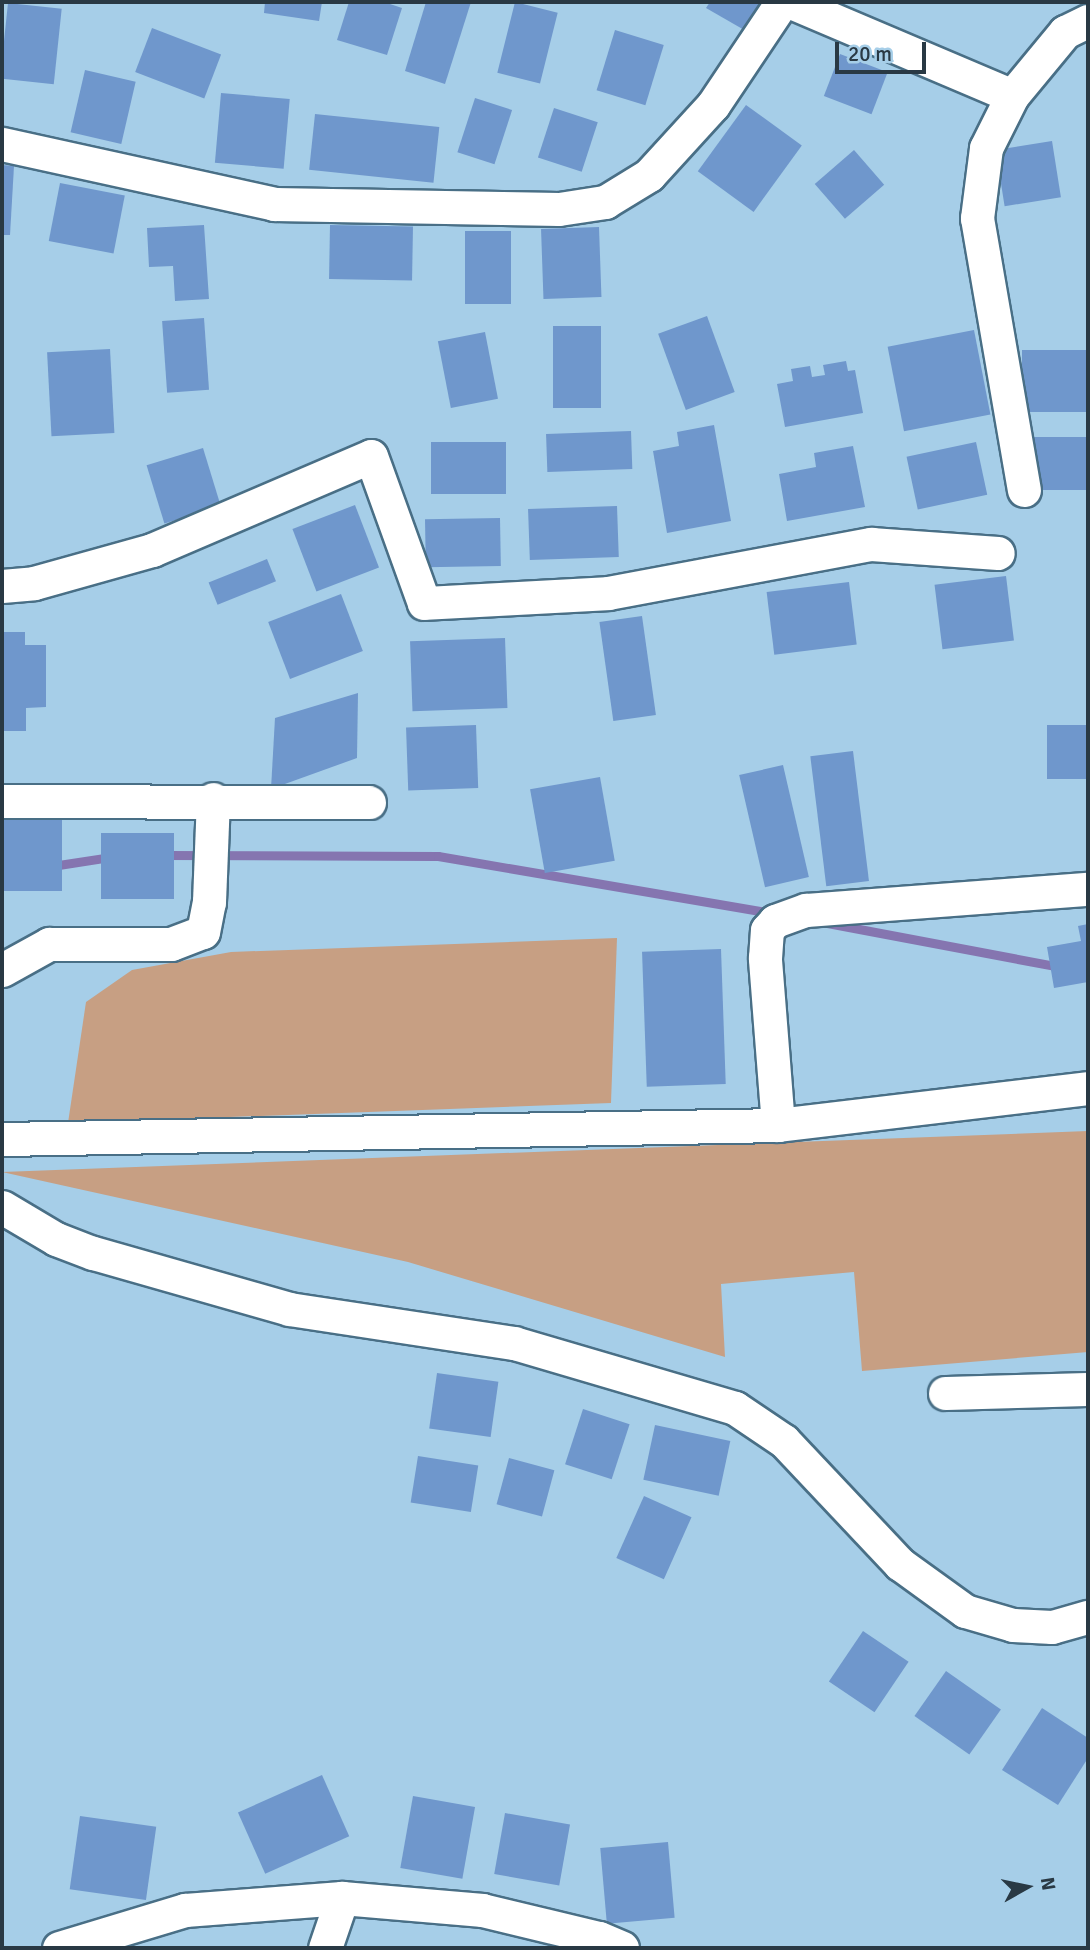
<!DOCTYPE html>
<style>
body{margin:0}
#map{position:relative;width:1090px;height:1950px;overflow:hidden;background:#a6cee8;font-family:Signika,sans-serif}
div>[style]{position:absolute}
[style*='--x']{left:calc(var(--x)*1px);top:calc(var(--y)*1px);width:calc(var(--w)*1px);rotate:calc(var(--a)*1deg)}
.green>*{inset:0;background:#c79f83}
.stream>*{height:9px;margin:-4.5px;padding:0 4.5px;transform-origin:4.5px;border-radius:4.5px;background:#8575b0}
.building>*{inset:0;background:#6f97cc;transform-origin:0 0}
.roads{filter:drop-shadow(2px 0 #496f86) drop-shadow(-2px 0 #496f86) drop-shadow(0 2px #496f86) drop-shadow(0 -2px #496f86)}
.minor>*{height:33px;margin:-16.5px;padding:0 16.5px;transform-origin:16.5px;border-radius:16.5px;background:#fff}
span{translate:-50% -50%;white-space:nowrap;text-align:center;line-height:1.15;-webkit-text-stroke:5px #a6cee8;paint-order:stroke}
.frame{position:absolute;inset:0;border:4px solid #293944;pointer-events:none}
.north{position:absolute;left:992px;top:1852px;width:70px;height:70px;-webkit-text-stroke:5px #a6cee8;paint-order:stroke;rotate:81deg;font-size:19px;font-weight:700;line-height:28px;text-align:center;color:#293944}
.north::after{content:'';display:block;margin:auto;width:24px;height:32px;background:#293944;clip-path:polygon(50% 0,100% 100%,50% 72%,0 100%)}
.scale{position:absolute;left:835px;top:42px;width:91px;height:32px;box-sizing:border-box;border:4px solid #293944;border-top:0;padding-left:9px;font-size:21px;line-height:24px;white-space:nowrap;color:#293944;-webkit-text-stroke:5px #a6cee8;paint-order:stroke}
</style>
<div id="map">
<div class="green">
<div style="clip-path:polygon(617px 938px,611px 1103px,68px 1123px,86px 1002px,132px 970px,231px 952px)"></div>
<div style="clip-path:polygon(1088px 1131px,1088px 1352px,862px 1371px,854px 1272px,721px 1284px,725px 1357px,408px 1262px,2px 1172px)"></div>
</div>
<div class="stream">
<div style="--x:163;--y:855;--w:275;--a:0.2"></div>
<div style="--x:438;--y:856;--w:338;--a:9.7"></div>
<div style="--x:52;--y:866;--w:60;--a:-8.7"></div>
<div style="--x:822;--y:922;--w:242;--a:10.7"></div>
</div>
<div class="building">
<div style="clip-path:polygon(265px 2px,322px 2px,319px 21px,264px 13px)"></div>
<div style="clip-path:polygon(349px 2px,384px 2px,402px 8px,387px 55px,337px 40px)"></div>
<div style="clip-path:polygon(426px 2px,471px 2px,445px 84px,405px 71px)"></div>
<div style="left:515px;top:2px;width:44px;height:73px;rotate:14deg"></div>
<div style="clip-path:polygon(710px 2px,764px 2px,746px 31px,706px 8px)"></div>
<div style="left:8px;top:3px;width:54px;height:76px;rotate:6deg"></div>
<div style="left:152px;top:28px;width:74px;height:47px;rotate:21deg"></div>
<div style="left:615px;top:30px;width:51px;height:63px;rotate:17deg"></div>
<div style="left:840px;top:54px;width:51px;height:45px;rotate:21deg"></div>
<div style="left:85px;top:70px;width:52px;height:64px;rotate:13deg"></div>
<div style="left:221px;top:93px;width:69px;height:70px;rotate:5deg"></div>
<div style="left:475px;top:98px;width:39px;height:57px;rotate:18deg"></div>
<div style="left:746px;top:105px;width:69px;height:82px;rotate:36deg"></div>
<div style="left:554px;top:108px;width:46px;height:52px;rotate:18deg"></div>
<div style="left:315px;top:114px;width:125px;height:56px;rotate:6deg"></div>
<div style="left:1052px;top:141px;width:57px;height:57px;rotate:81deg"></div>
<div style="left:854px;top:150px;width:46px;height:52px;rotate:49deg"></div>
<div style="clip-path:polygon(2px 165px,14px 166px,10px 235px,2px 235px)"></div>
<div style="left:60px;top:183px;width:66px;height:59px;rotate:11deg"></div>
<div style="clip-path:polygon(204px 225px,209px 299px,175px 301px,173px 266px,149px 267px,147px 228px)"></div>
<div style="left:330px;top:225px;width:83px;height:54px;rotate:1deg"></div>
<div style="left:599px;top:227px;width:70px;height:58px;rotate:88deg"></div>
<div style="left:465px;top:231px;width:46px;height:73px"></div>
<div style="left:707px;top:316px;width:81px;height:52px;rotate:70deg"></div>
<div style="left:204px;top:318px;width:72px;height:42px;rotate:86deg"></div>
<div style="left:553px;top:326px;width:48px;height:82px"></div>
<div style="left:974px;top:330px;width:86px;height:88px;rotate:79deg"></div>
<div style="left:485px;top:332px;width:68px;height:48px;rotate:79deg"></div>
<div style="left:110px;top:349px;width:84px;height:63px;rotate:87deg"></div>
<div style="left:1088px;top:350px;width:62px;height:66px;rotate:90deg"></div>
<div style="clip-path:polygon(846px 361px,848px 371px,855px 370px,863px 413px,785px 427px,777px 384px,793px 381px,791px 369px,810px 366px,812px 377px,825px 375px,823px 365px)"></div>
<div style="clip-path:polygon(714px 425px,731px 521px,667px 533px,653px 451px,679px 446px,677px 432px)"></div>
<div style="left:631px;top:431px;width:38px;height:85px;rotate:88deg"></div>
<div style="left:1088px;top:437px;width:53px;height:55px;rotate:90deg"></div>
<div style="left:506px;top:442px;width:52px;height:75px;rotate:90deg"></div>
<div style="left:976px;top:442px;width:54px;height:71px;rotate:78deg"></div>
<div style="clip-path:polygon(853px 446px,865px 507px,787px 521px,779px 474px,816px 467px,814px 453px)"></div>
<div style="left:203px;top:448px;width:61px;height:59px;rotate:73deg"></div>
<div style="left:355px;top:505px;width:67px;height:67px;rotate:69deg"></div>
<div style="left:617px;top:506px;width:51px;height:89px;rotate:88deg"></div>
<div style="left:500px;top:518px;width:48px;height:75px;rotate:89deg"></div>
<div style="left:267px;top:559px;width:24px;height:63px;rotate:68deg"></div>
<div style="left:1006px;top:576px;width:65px;height:72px;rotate:83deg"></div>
<div style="left:849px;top:582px;width:63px;height:83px;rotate:83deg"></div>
<div style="left:341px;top:594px;width:61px;height:78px;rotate:69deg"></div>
<div style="left:642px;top:616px;width:100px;height:43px;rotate:82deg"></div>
<div style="clip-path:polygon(2px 632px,25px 632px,25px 645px,46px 645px,46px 707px,26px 708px,26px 731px,2px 731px)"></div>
<div style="left:505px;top:638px;width:70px;height:95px;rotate:88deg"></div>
<div style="clip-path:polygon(358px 693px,357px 758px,271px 789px,275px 718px)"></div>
<div style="left:476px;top:725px;width:63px;height:70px;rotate:88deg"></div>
<div style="left:1088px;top:725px;width:54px;height:41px;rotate:90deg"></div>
<div style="left:853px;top:751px;width:131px;height:43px;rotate:83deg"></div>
<div style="left:783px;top:765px;width:115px;height:45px;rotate:77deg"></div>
<div style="left:600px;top:777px;width:85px;height:71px;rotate:80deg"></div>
<div style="left:2px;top:819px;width:60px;height:72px"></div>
<div style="left:101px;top:833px;width:73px;height:66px"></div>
<div style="clip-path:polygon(1088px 924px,1088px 982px,1054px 988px,1047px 947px,1081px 941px,1078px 926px)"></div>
<div style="left:721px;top:949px;width:135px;height:79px;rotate:88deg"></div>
<div style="left:437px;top:1373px;width:62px;height:56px;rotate:8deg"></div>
<div style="left:583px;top:1409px;width:49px;height:58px;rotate:18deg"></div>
<div style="left:655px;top:1425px;width:77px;height:56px;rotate:12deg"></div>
<div style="left:418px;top:1456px;width:61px;height:47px;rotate:9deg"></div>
<div style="left:509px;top:1458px;width:47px;height:48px;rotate:15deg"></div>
<div style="left:644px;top:1496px;width:52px;height:68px;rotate:24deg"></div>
<div style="left:863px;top:1631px;width:55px;height:61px;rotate:34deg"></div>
<div style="left:946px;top:1671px;width:67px;height:55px;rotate:35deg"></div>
<div style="clip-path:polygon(1042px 1708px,1088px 1738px,1088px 1758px,1058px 1805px,1002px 1770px)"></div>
<div style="left:322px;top:1775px;width:67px;height:92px;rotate:66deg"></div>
<div style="left:413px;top:1796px;width:63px;height:73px;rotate:10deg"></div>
<div style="left:505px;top:1813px;width:66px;height:62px;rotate:10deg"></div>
<div style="left:80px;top:1816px;width:77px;height:74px;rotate:8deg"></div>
<div style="left:668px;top:1842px;width:76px;height:68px;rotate:85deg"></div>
</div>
<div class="roads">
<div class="minor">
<div style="--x:791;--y:2;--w:240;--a:23"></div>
<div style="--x:1012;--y:96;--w:83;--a:-50.4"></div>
<div style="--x:1065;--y:32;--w:25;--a:-26"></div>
<div style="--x:1012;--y:96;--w:58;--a:116.6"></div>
<div style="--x:986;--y:148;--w:71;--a:97.3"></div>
<div style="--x:977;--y:218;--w:276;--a:80.2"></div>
<div style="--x:2;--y:144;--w:279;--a:12.4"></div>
<div style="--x:274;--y:204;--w:285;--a:1"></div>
<div style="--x:559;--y:209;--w:47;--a:-8.7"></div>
<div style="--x:605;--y:202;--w:52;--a:-31.5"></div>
<div style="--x:649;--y:175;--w:95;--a:-47.6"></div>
<div style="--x:713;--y:105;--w:124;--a:-56.2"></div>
<div style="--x:2;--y:586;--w:32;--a:-5"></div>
<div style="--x:34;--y:583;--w:123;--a:-15.6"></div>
<div style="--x:152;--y:550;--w:238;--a:-23.2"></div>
<div style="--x:371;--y:456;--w:156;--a:70.2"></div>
<div style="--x:424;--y:603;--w:184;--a:-3.1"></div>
<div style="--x:608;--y:593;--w:268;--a:-10.6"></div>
<div style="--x:871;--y:544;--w:127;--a:4.1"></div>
<div style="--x:2;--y:801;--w:367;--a:0.2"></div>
<div style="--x:2;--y:970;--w:54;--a:-29"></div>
<div style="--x:49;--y:944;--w:122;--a:0"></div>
<div style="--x:171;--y:944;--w:34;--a:-21"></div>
<div style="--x:203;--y:932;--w:31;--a:-79"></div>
<div style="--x:209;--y:902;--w:103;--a:-87.8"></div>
<div style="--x:778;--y:1125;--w:168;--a:-94.5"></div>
<div style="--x:765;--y:958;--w:28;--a:-86"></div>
<div style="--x:767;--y:930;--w:12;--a:-48"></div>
<div style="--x:775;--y:921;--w:33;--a:-20"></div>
<div style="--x:806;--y:910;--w:283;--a:-4.3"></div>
<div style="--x:2;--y:1139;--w:776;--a:-1.03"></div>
<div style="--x:778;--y:1125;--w:312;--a:-6.8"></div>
<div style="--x:2;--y:1207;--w:63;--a:30.7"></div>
<div style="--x:56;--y:1239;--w:40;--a:21"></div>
<div style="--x:93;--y:1253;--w:204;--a:15.9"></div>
<div style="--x:289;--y:1309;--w:228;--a:8.6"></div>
<div style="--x:514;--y:1343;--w:230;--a:16.4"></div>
<div style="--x:735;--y:1408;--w:59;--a:34"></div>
<div style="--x:784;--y:1441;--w:169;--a:46.7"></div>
<div style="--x:900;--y:1564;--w:80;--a:35.9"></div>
<div style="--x:965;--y:1611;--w:50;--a:16.3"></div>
<div style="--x:1013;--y:1625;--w:39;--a:3"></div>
<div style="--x:1052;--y:1627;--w:37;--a:-16"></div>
<div style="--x:945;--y:1393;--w:143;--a:-1.6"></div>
<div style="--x:59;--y:1948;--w:132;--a:-16.8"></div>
<div style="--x:185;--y:1910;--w:157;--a:-4.4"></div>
<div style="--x:342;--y:1898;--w:141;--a:4.9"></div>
<div style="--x:482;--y:1910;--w:120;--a:13.5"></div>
<div style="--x:599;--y:1938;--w:25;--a:23"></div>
<div style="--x:325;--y:1948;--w:53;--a:-71.2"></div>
</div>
</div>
<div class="frame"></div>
<div class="north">N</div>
<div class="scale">20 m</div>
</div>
